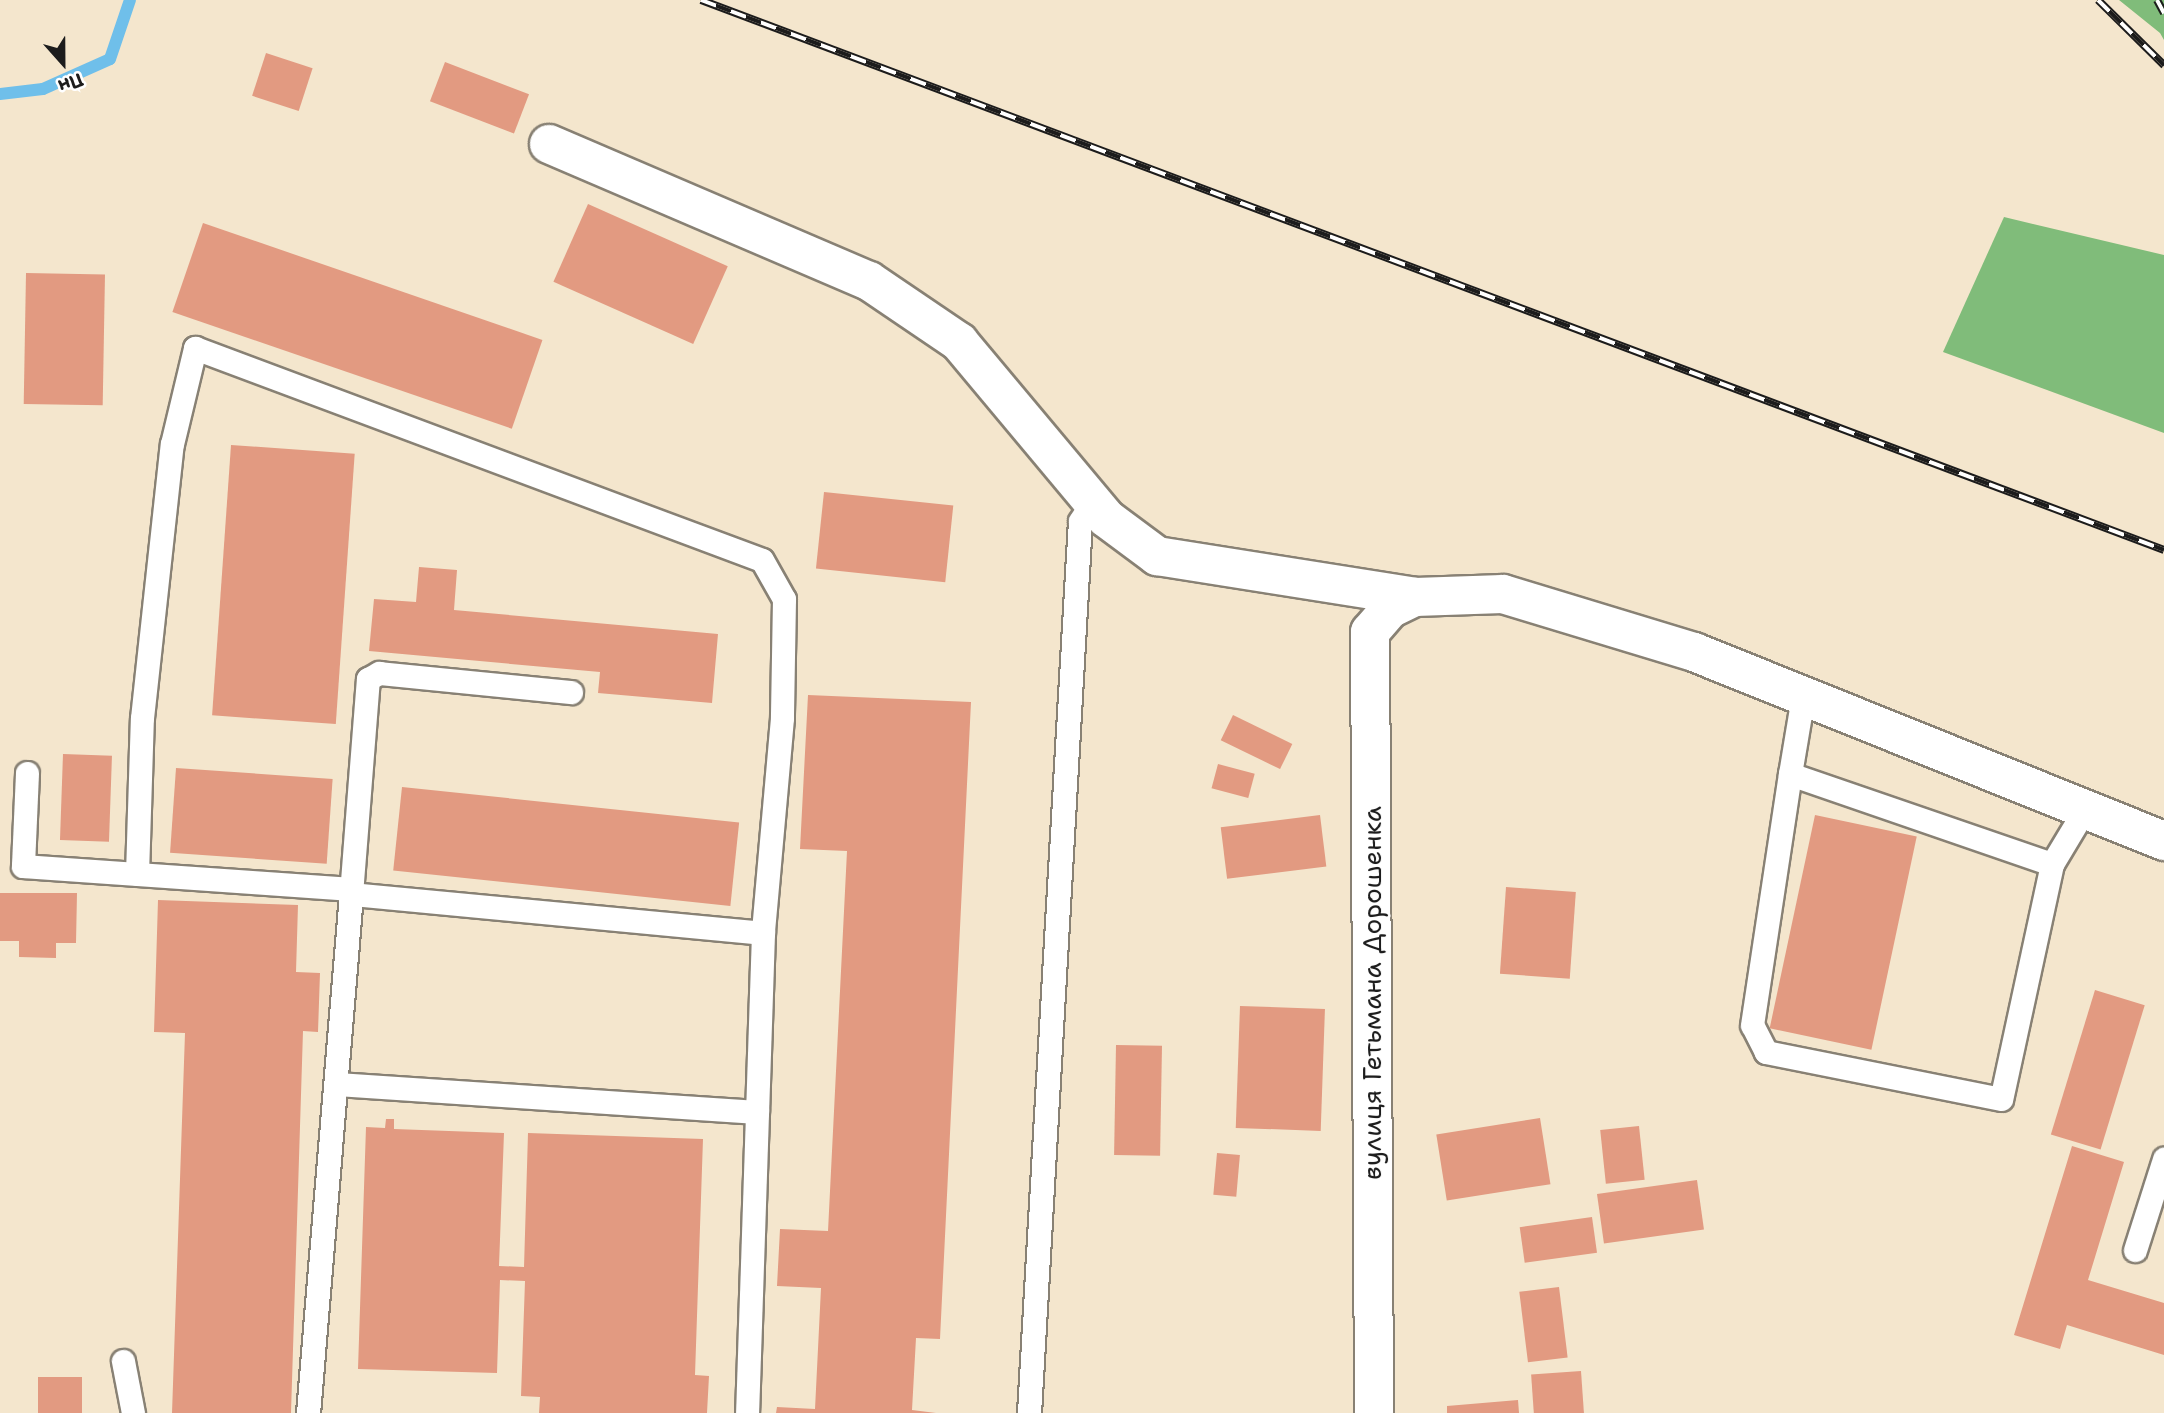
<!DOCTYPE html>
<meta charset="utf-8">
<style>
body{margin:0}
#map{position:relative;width:2164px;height:1413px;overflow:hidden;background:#f4e6cd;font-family:"Shantell Sans",sans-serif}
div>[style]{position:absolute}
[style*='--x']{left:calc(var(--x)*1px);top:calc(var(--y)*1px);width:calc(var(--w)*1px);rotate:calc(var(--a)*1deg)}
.forest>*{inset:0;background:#80bc7a}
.stream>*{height:12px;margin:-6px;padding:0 6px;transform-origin:6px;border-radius:6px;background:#6fbfea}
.building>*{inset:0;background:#e29a81;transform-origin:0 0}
.roads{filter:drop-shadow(2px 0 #888174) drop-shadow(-2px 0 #888174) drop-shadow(0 2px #888174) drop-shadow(0 -2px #888174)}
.service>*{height:23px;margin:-11.5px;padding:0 11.5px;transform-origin:11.5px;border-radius:11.5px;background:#fff}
.minor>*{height:38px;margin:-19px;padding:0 19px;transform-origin:19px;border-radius:19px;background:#fff}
.rail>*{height:8px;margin-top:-4px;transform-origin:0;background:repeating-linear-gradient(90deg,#fff 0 16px,#1c1c1c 0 32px);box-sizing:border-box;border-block:2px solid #1c1c1c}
span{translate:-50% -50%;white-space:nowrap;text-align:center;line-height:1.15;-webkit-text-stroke:5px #fff;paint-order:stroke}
.street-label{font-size:26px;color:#1c1c1c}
.north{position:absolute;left:28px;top:28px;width:70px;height:70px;-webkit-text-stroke:5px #fff;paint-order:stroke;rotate:159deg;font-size:19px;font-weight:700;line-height:28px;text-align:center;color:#1c1c1c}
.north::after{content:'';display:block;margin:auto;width:24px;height:32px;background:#1c1c1c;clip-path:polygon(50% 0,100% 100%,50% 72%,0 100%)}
</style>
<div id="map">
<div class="forest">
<div style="clip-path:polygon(2119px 0,2164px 0,2164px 40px,2160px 33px)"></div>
<div style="clip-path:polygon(2004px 217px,2164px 255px,2164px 433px,1943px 352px)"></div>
</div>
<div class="stream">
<div style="--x:0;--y:94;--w:43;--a:-6.6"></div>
<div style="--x:43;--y:89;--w:73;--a:-24.1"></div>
<div style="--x:110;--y:59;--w:62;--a:-71.3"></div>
</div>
<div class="building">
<div style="left:266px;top:53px;width:49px;height:45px;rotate:18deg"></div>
<div style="left:445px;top:62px;width:90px;height:42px;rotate:21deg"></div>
<div style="left:588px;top:204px;width:153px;height:85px;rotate:24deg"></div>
<div style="left:203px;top:223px;width:359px;height:94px;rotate:19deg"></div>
<div style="left:26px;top:273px;width:79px;height:131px;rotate:1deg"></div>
<div style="left:231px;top:445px;width:124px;height:271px;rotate:4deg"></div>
<div style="left:824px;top:492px;width:130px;height:77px;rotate:6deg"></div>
<div style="clip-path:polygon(419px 567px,457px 570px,454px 610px,718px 634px,712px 703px,598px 693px,600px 672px,369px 651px,374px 599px,416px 602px)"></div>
<div style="clip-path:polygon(808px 695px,971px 702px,940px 1339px,916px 1338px,912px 1410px,936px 1413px,776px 1413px,777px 1407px,815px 1409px,821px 1288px,777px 1286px,780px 1229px,828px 1231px,847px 851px,800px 849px)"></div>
<div style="left:1233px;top:715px;width:66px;height:28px;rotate:26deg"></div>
<div style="left:63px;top:754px;width:49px;height:86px;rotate:2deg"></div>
<div style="left:1218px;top:764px;width:38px;height:25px;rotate:15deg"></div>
<div style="left:176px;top:768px;width:157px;height:85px;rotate:4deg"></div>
<div style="left:402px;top:787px;width:339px;height:84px;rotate:6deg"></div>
<div style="left:1320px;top:815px;width:52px;height:100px;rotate:83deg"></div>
<div style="left:1815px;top:815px;width:104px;height:218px;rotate:12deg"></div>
<div style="left:1506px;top:887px;width:70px;height:87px;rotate:4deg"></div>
<div style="clip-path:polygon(0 893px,77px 893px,76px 943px,56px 943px,56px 958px,19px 957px,19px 941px,0 941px)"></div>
<div style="clip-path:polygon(158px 900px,298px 905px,296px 972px,320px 973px,318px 1032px,303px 1031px,291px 1413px,172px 1413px,185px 1033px,154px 1032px)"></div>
<div style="left:2095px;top:990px;width:52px;height:151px;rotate:17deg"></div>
<div style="left:1240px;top:1006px;width:85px;height:122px;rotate:2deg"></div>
<div style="left:1116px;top:1045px;width:46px;height:110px;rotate:1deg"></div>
<div style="left:1540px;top:1118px;width:67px;height:105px;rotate:81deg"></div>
<div style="clip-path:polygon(386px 1119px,394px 1119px,394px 1129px,504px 1133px,499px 1266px,524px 1267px,528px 1133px,703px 1139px,695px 1375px,709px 1376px,707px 1413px,539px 1413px,540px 1397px,521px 1396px,525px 1281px,500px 1280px,497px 1373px,358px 1369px,366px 1127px,385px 1128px)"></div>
<div style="left:1639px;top:1126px;width:54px;height:39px;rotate:84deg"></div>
<div style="clip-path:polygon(2072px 1146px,2124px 1162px,2088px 1280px,2164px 1303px,2164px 1355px,2067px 1325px,2060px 1349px,2014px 1335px)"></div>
<div style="left:1217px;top:1153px;width:23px;height:42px;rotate:5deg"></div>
<div style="left:1697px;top:1180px;width:50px;height:101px;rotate:82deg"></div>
<div style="left:1592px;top:1217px;width:36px;height:73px;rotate:82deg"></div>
<div style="left:1559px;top:1287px;width:71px;height:40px;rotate:83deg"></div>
<div style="left:1581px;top:1371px;width:42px;height:50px;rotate:86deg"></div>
<div style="left:38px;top:1377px;width:44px;height:36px"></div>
<div style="clip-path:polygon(1518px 1400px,1519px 1413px,1447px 1413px,1447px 1406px)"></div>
</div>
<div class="roads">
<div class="service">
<div style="--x:27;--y:773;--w:93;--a:92.5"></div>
<div style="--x:23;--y:866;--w:329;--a:4"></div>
<div style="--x:1790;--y:774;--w:79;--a:-80.5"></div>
<div style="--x:2052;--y:864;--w:240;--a:102.2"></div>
<div style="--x:2001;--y:1099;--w:240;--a:-168.7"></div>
<div style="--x:1766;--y:1052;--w:30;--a:-117"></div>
<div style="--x:1752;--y:1025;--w:254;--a:-81.4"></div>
<div style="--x:1790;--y:774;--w:277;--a:19"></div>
<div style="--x:2052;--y:864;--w:64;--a:-59"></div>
<div style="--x:137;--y:874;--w:156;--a:-88.2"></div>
<div style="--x:142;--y:718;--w:276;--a:-83.8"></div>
<div style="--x:172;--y:444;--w:99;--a:-76.5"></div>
<div style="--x:195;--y:348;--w:605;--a:20.5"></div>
<div style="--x:762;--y:560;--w:45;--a:60.6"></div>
<div style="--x:784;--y:599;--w:119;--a:91"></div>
<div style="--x:782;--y:718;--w:216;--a:95.1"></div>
<div style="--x:351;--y:894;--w:216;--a:-85.5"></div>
<div style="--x:368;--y:679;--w:13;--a:-29"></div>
<div style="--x:379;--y:673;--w:193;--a:5.7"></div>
<div style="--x:337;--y:1084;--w:421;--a:3.8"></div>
<div style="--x:2135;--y:1250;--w:96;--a:-72.3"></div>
<div style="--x:123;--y:1361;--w:53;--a:79.1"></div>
<div style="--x:308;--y:1413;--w:521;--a:-85.26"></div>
<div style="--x:351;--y:894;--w:414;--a:5.4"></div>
<div style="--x:763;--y:933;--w:480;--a:91.9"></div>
<div style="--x:1029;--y:1413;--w:893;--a:-86.73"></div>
<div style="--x:1080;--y:521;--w:24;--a:-57"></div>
</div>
<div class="minor">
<div style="--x:549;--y:144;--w:348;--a:23.2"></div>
<div style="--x:869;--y:281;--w:109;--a:34.1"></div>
<div style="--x:959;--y:342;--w:229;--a:50.1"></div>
<div style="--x:1106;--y:518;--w:64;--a:36.7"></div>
<div style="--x:1157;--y:556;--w:261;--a:9"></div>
<div style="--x:1415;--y:597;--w:88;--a:-2"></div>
<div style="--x:1503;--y:594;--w:200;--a:16.9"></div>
<div style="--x:1694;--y:652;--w:507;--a:21.91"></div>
<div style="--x:1374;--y:1413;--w:781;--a:-90.29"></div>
<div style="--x:1370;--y:632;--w:30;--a:-49"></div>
<div style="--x:1390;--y:609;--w:28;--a:-26"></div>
</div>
</div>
<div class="rail">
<div style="--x:701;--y:0;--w:1563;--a:20.6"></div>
<div style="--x:2098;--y:0;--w:93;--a:44.6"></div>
<div style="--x:2157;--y:0;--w:15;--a:62"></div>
</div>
<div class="street-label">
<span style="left:1372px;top:993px;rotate:-90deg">вулиця Гетьмана Дорошенка</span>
</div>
<div class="north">Пн</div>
</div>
